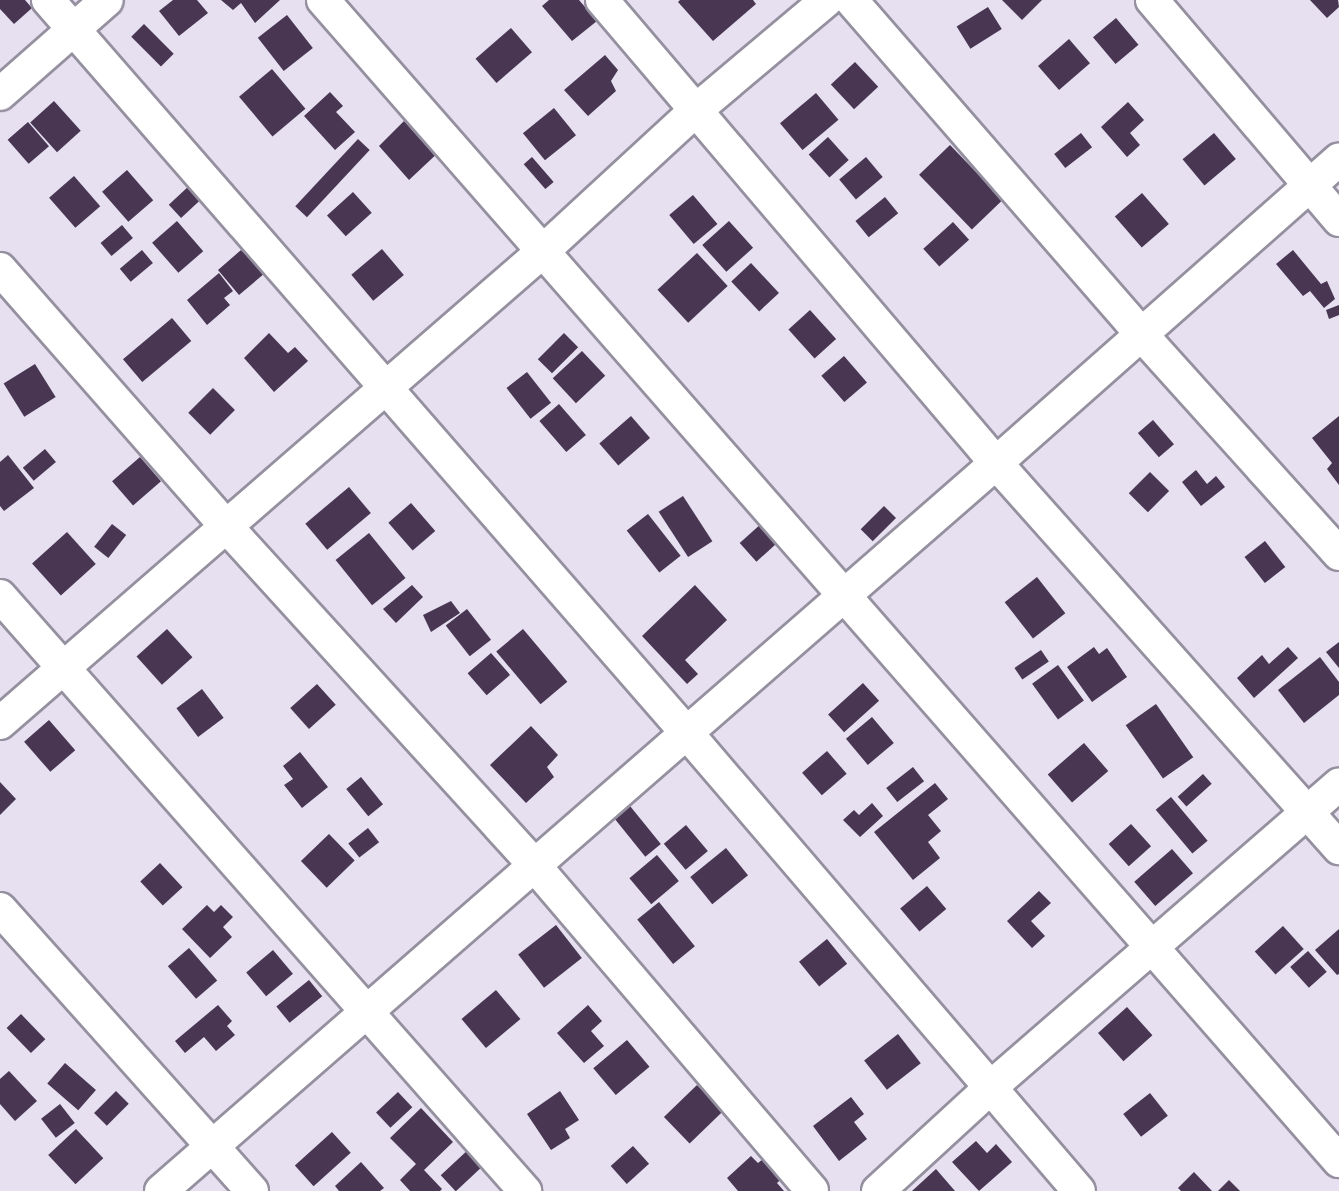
<!DOCTYPE html>
<style>
body{margin:0}
#map{position:relative;width:1339px;height:1191px;overflow:hidden;background:#e6e0f0;font-family:"Titillium Web",sans-serif}
div>[style]{position:absolute}
[style*='--x']{left:calc(var(--x)*1px);top:calc(var(--y)*1px);width:calc(var(--w)*1px);rotate:calc(var(--a)*1deg)}
.building>*{inset:0;background:#483653;transform-origin:0 0}
.roads{filter:drop-shadow(2px 0 #95909f) drop-shadow(-2px 0 #95909f) drop-shadow(0 2px #95909f) drop-shadow(0 -2px #95909f)}
.street>*{height:32px;margin:-16px;padding:0 16px;transform-origin:16px;border-radius:16px;background:#fff}
span{translate:-50% -50%;white-space:nowrap;text-align:center;line-height:1.15;-webkit-text-stroke:6px #f3edfd;paint-order:stroke}
</style>
<div id="map">
<div class="building">
<div style="clip-path:polygon(0 0,25px 0,32px 8px,14px 24px,0 9px)"></div>
<div style="clip-path:polygon(173px 0,197px 0,208px 13px,179px 36px,159px 11px)"></div>
<div style="clip-path:polygon(221px 0,280px 0,255px 23px,241px 3px,233px 10px)"></div>
<div style="clip-path:polygon(549px 0,579px 0,597px 21px,572px 41px,542px 6px)"></div>
<div style="clip-path:polygon(680px 0,753px 0,756px 4px,713px 41px,678px 2px)"></div>
<div style="clip-path:polygon(1002px 0,1042px 0,1022px 20px)"></div>
<div style="clip-path:polygon(1310px 0,1338px 0,1339px 7px,1327px 18px)"></div>
<div style="left:988px;top:7px;width:26px;height:37px;rotate:58deg"></div>
<div style="left:287px;top:15px;width:42px;height:37px;rotate:52deg"></div>
<div style="left:1116px;top:18px;width:35px;height:30px;rotate:50deg"></div>
<div style="left:144px;top:24px;width:42px;height:18px;rotate:45deg"></div>
<div style="left:511px;top:28px;width:32px;height:47px;rotate:49deg"></div>
<div style="left:1069px;top:39px;width:32px;height:41px;rotate:49deg"></div>
<div style="clip-path:polygon(605px 55px,618px 70px,611px 81px,616px 91px,588px 116px,564px 90px)"></div>
<div style="left:855px;top:62px;width:34px;height:33px;rotate:47deg"></div>
<div style="left:272px;top:69px;width:52px;height:43px;rotate:50deg"></div>
<div style="clip-path:polygon(330px 92px,343px 106px,336px 112px,355px 132px,335px 150px,304px 116px)"></div>
<div style="left:816px;top:93px;width:35px;height:47px;rotate:50deg"></div>
<div style="left:54px;top:101px;width:40px;height:32px;rotate:48deg"></div>
<div style="clip-path:polygon(1128px 102px,1144px 120px,1130px 133px,1140px 145px,1127px 157px,1101px 127px)"></div>
<div style="left:554px;top:108px;width:35px;height:40px;rotate:51deg"></div>
<div style="clip-path:polygon(404px 121px,422px 141px,429px 135px,442px 149px,409px 180px,379px 146px)"></div>
<div style="left:28px;top:122px;width:32px;height:27px;rotate:49deg"></div>
<div style="left:1081px;top:133px;width:18px;height:34px;rotate:52deg"></div>
<div style="left:1214px;top:133px;width:34px;height:41px;rotate:50deg"></div>
<div style="left:828px;top:137px;width:31px;height:26px;rotate:48deg"></div>
<div style="left:358px;top:139px;width:16px;height:92px;rotate:43deg"></div>
<div style="left:950px;top:145px;width:76px;height:43px;rotate:46deg"></div>
<div style="left:532px;top:157px;width:33px;height:11px;rotate:49deg"></div>
<div style="left:866px;top:157px;width:26px;height:35px;rotate:50deg"></div>
<div style="left:127px;top:170px;width:40px;height:33px;rotate:49deg"></div>
<div style="left:74px;top:176px;width:40px;height:33px;rotate:49deg"></div>
<div style="left:190px;top:185px;width:18px;height:29px;rotate:47deg"></div>
<div style="left:353px;top:192px;width:28px;height:35px;rotate:48deg"></div>
<div style="left:1142px;top:193px;width:41px;height:36px;rotate:49deg"></div>
<div style="left:693px;top:195px;width:38px;height:31px;rotate:50deg"></div>
<div style="left:885px;top:197px;width:21px;height:38px;rotate:51deg"></div>
<div style="left:177px;top:221px;width:40px;height:33px;rotate:49deg"></div>
<div style="left:729px;top:221px;width:36px;height:36px;rotate:48deg"></div>
<div style="left:953px;top:222px;width:24px;height:40px;rotate:48deg"></div>
<div style="left:122px;top:225px;width:17px;height:28px;rotate:50deg"></div>
<div style="left:382px;top:249px;width:34px;height:40px;rotate:50deg"></div>
<div style="left:142px;top:250px;width:17px;height:29px;rotate:50deg"></div>
<div style="clip-path:polygon(241px 250px,248px 257px,257px 250px,271px 268px,239px 295px,218px 270px)"></div>
<div style="clip-path:polygon(1293px 250px,1321px 284px,1327px 281px,1335px 299px,1324px 308px,1310px 291px,1303px 296px,1276px 264px)"></div>
<div style="left:697px;top:253px;width:45px;height:54px;rotate:47deg"></div>
<div style="left:751px;top:263px;width:41px;height:27px;rotate:47deg"></div>
<div style="clip-path:polygon(219px 273px,233px 291px,224px 298px,230px 305px,207px 325px,187px 300px)"></div>
<div style="clip-path:polygon(1339px 305px,1339px 315px,1329px 319px,1326px 310px)"></div>
<div style="left:810px;top:310px;width:39px;height:29px;rotate:48deg"></div>
<div style="left:172px;top:318px;width:30px;height:64px;rotate:50deg"></div>
<div style="clip-path:polygon(269px 333px,288px 353px,295px 347px,308px 361px,274px 392px,244px 358px)"></div>
<div style="left:564px;top:333px;width:20px;height:37px;rotate:45deg"></div>
<div style="left:582px;top:351px;width:34px;height:40px;rotate:47deg"></div>
<div style="left:844px;top:356px;width:35px;height:30px;rotate:49deg"></div>
<div style="left:35px;top:364px;width:39px;height:37px;rotate:58deg"></div>
<div style="left:527px;top:372px;width:39px;height:26px;rotate:52deg"></div>
<div style="left:213px;top:388px;width:31px;height:35px;rotate:45deg"></div>
<div style="left:559px;top:404px;width:41px;height:26px;rotate:49deg"></div>
<div style="left:631px;top:416px;width:29px;height:42px;rotate:49deg"></div>
<div style="clip-path:polygon(1339px 416px,1339px 485px,1327px 469px,1332px 463px,1312px 438px)"></div>
<div style="left:1153px;top:420px;width:32px;height:20px;rotate:49deg"></div>
<div style="left:45px;top:449px;width:17px;height:29px;rotate:50deg"></div>
<div style="clip-path:polygon(8px 455px,34px 488px,4px 511px,0 506px,0 462px)"></div>
<div style="left:140px;top:457px;width:32px;height:37px;rotate:49deg"></div>
<div style="clip-path:polygon(1196px 470px,1207px 484px,1216px 476px,1225px 487px,1201px 506px,1182px 482px)"></div>
<div style="left:1150px;top:472px;width:27px;height:30px;rotate:45deg"></div>
<div style="left:349px;top:487px;width:34px;height:57px;rotate:50deg"></div>
<div style="left:683px;top:496px;width:54px;height:29px;rotate:57deg"></div>
<div style="left:411px;top:503px;width:37px;height:30px;rotate:49deg"></div>
<div style="left:884px;top:506px;width:17px;height:33px;rotate:45deg"></div>
<div style="left:648px;top:514px;width:53px;height:27px;rotate:52deg"></div>
<div style="left:762px;top:523px;width:25px;height:30px;rotate:48deg"></div>
<div style="left:112px;top:524px;width:18px;height:29px;rotate:38deg"></div>
<div style="left:67px;top:532px;width:43px;height:47px;rotate:48deg"></div>
<div style="left:369px;top:533px;width:58px;height:43px;rotate:51deg"></div>
<div style="left:1265px;top:541px;width:33px;height:26px;rotate:52deg"></div>
<div style="left:1037px;top:577px;width:46px;height:41px;rotate:52deg"></div>
<div style="clip-path:polygon(412px 585px,423px 597px,396px 623px,383px 609px)"></div>
<div style="clip-path:polygon(695px 585px,727px 620px,685px 660px,698px 674px,687px 684px,642px 636px)"></div>
<div style="clip-path:polygon(451px 601px,460px 613px,431px 632px,423px 615px)"></div>
<div style="left:467px;top:609px;width:39px;height:27px;rotate:52deg"></div>
<div style="left:167px;top:629px;width:38px;height:41px;rotate:48deg"></div>
<div style="left:523px;top:629px;width:69px;height:35px;rotate:50deg"></div>
<div style="clip-path:polygon(1339px 642px,1339px 668px,1326px 652px)"></div>
<div style="clip-path:polygon(1094px 647px,1099px 654px,1107px 648px,1127px 677px,1092px 702px,1067px 667px)"></div>
<div style="clip-path:polygon(1288px 647px,1298px 658px,1254px 698px,1237px 678px,1262px 655px,1269px 664px)"></div>
<div style="left:1041px;top:650px;width:14px;height:32px;rotate:56deg"></div>
<div style="left:491px;top:653px;width:29px;height:31px;rotate:49deg"></div>
<div style="clip-path:polygon(1320px 657px,1339px 682px,1339px 695px,1304px 723px,1278px 690px)"></div>
<div style="left:1058px;top:665px;width:44px;height:32px;rotate:54deg"></div>
<div style="left:863px;top:683px;width:24px;height:47px;rotate:48deg"></div>
<div style="left:317px;top:684px;width:28px;height:36px;rotate:48deg"></div>
<div style="left:202px;top:689px;width:36px;height:32px;rotate:53deg"></div>
<div style="left:1156px;top:704px;width:65px;height:37px;rotate:55deg"></div>
<div style="left:872px;top:717px;width:34px;height:34px;rotate:50deg"></div>
<div style="left:49px;top:720px;width:40px;height:33px;rotate:49deg"></div>
<div style="clip-path:polygon(531px 726px,558px 755px,547px 767px,554px 777px,526px 803px,490px 765px)"></div>
<div style="left:1084px;top:743px;width:37px;height:48px;rotate:49deg"></div>
<div style="left:827px;top:751px;width:30px;height:33px;rotate:49deg"></div>
<div style="clip-path:polygon(300px 752px,328px 787px,302px 808px,284px 785px,293px 779px,283px 766px)"></div>
<div style="left:913px;top:767px;width:18px;height:34px;rotate:52deg"></div>
<div style="left:1203px;top:774px;width:13px;height:34px;rotate:48deg"></div>
<div style="left:361px;top:777px;width:35px;height:19px;rotate:51deg"></div>
<div style="clip-path:polygon(0 782px,16px 799px,0 815px)"></div>
<div style="clip-path:polygon(935px 783px,948px 799px,928px 815px,941px 831px,928px 842px,940px 858px,913px 880px,874px 832px)"></div>
<div style="left:1171px;top:797px;width:57px;height:20px;rotate:50deg"></div>
<div style="clip-path:polygon(872px 803px,883px 816px,860px 837px,843px 820px,854px 810px,859px 815px)"></div>
<div style="left:630px;top:806px;width:49px;height:20px;rotate:51deg"></div>
<div style="left:1131px;top:824px;width:30px;height:30px;rotate:48deg"></div>
<div style="left:686px;top:825px;width:34px;height:29px;rotate:50deg"></div>
<div style="left:368px;top:828px;width:18px;height:25px;rotate:52deg"></div>
<div style="left:329px;top:834px;width:37px;height:39px;rotate:46deg"></div>
<div style="left:726px;top:848px;width:35px;height:46px;rotate:51deg"></div>
<div style="left:1172px;top:849px;width:32px;height:50px;rotate:49deg"></div>
<div style="left:657px;top:855px;width:34px;height:36px;rotate:50deg"></div>
<div style="left:160px;top:863px;width:33px;height:27px;rotate:47deg"></div>
<div style="left:927px;top:886px;width:30px;height:35px;rotate:50deg"></div>
<div style="clip-path:polygon(1039px 891px,1051px 903px,1031px 921px,1045px 936px,1032px 948px,1007px 921px)"></div>
<div style="left:659px;top:902px;width:57px;height:28px;rotate:51deg"></div>
<div style="clip-path:polygon(207px 905px,214px 912px,221px 905px,233px 917px,223px 927px,232px 937px,210px 958px,182px 929px)"></div>
<div style="left:556px;top:925px;width:42px;height:48px;rotate:52deg"></div>
<div style="left:1283px;top:926px;width:31px;height:38px;rotate:48deg"></div>
<div style="clip-path:polygon(1339px 929px,1339px 974px,1337px 975px,1315px 950px)"></div>
<div style="left:827px;top:939px;width:32px;height:36px;rotate:51deg"></div>
<div style="left:189px;top:948px;width:43px;height:28px;rotate:49deg"></div>
<div style="left:273px;top:950px;width:31px;height:35px;rotate:50deg"></div>
<div style="left:1308px;top:951px;width:28px;height:24px;rotate:48deg"></div>
<div style="left:309px;top:980px;width:21px;height:42px;rotate:51deg"></div>
<div style="left:496px;top:990px;width:38px;height:45px;rotate:50deg"></div>
<div style="clip-path:polygon(218px 1005px,232px 1021px,227px 1026px,235px 1035px,216px 1051px,204px 1037px,185px 1053px,175px 1041px)"></div>
<div style="clip-path:polygon(588px 1005px,602px 1021px,591px 1031px,604px 1046px,584px 1063px,557px 1033px)"></div>
<div style="left:1127px;top:1007px;width:38px;height:39px;rotate:48deg"></div>
<div style="left:21px;top:1014px;width:35px;height:20px;rotate:46deg"></div>
<div style="left:898px;top:1034px;width:37px;height:43px;rotate:52deg"></div>
<div style="left:627px;top:1040px;width:35px;height:44px;rotate:50deg"></div>
<div style="left:65px;top:1063px;width:41px;height:27px;rotate:41deg"></div>
<div style="clip-path:polygon(9px 1071px,37px 1101px,15px 1121px,0 1104px,0 1079px)"></div>
<div style="left:697px;top:1085px;width:37px;height:46px;rotate:46deg"></div>
<div style="left:116px;top:1091px;width:18px;height:31px;rotate:45deg"></div>
<div style="clip-path:polygon(560px 1091px,579px 1120px,565px 1129px,570px 1138px,551px 1150px,527px 1114px)"></div>
<div style="left:398px;top:1092px;width:21px;height:30px;rotate:47deg"></div>
<div style="left:1150px;top:1093px;width:29px;height:34px;rotate:52deg"></div>
<div style="clip-path:polygon(851px 1097px,864px 1114px,854px 1122px,867px 1139px,839px 1161px,813px 1126px)"></div>
<div style="left:60px;top:1104px;width:24px;height:24px;rotate:52deg"></div>
<div style="clip-path:polygon(421px 1108px,453px 1142px,424px 1170px,442px 1189px,440px 1191px,410px 1191px,400px 1180px,416px 1164px,390px 1138px)"></div>
<div style="left:76px;top:1129px;width:40px;height:38px;rotate:47deg"></div>
<div style="left:332px;top:1132px;width:28px;height:50px;rotate:48deg"></div>
<div style="clip-path:polygon(976px 1141px,987px 1153px,996px 1144px,1012px 1162px,979px 1191px,952px 1162px)"></div>
<div style="left:633px;top:1146px;width:24px;height:30px;rotate:48deg"></div>
<div style="left:470px;top:1148px;width:22px;height:40px;rotate:47deg"></div>
<div style="clip-path:polygon(768px 1155px,786px 1175px,777px 1183px,784px 1191px,738px 1191px,727px 1178px,751px 1156px,758px 1163px)"></div>
<div style="clip-path:polygon(361px 1162px,384px 1188px,380px 1191px,339px 1191px,335px 1186px)"></div>
<div style="clip-path:polygon(936px 1169px,955px 1191px,912px 1191px)"></div>
<div style="clip-path:polygon(1194px 1172px,1212px 1191px,1181px 1191px,1178px 1188px)"></div>
<div style="clip-path:polygon(1229px 1180px,1240px 1191px,1218px 1191px)"></div>
</div>
<div class="roads">
<div class="street">
<div style="--x:48;--y:0;--w:971;--a:48.93"></div>
<div style="--x:686;--y:732;--w:604;--a:49.43"></div>
<div style="--x:323;--y:0;--w:1543;--a:48.81"></div>
<div style="--x:602;--y:0;--w:608;--a:49.6"></div>
<div style="--x:996;--y:463;--w:516;--a:48.3"></div>
<div style="--x:851;--y:0;--w:442;--a:49"></div>
<div style="--x:1141;--y:334;--w:296;--a:48"></div>
<div style="--x:1152;--y:0;--w:289;--a:49.6"></div>
<div style="--x:0;--y:94;--w:142;--a:-41.3"></div>
<div style="--x:0;--y:269;--w:342;--a:48.7"></div>
<div style="--x:226;--y:526;--w:458;--a:47.7"></div>
<div style="--x:534;--y:865;--w:428;--a:49.5"></div>
<div style="--x:0;--y:596;--w:794;--a:48.58"></div>
<div style="--x:0;--y:723;--w:718;--a:-40.99"></div>
<div style="--x:542;--y:252;--w:208;--a:-42.7"></div>
<div style="--x:695;--y:111;--w:172;--a:-40.1"></div>
<div style="--x:0;--y:909;--w:378;--a:48.2"></div>
<div style="--x:161;--y:1191;--w:1108;--a:-41.08"></div>
<div style="--x:996;--y:463;--w:458;--a:-41.5"></div>
<div style="--x:878;--y:1191;--w:154;--a:-42.6"></div>
<div style="--x:991;--y:1087;--w:461;--a:-41"></div>
</div>
</div>
</div>
